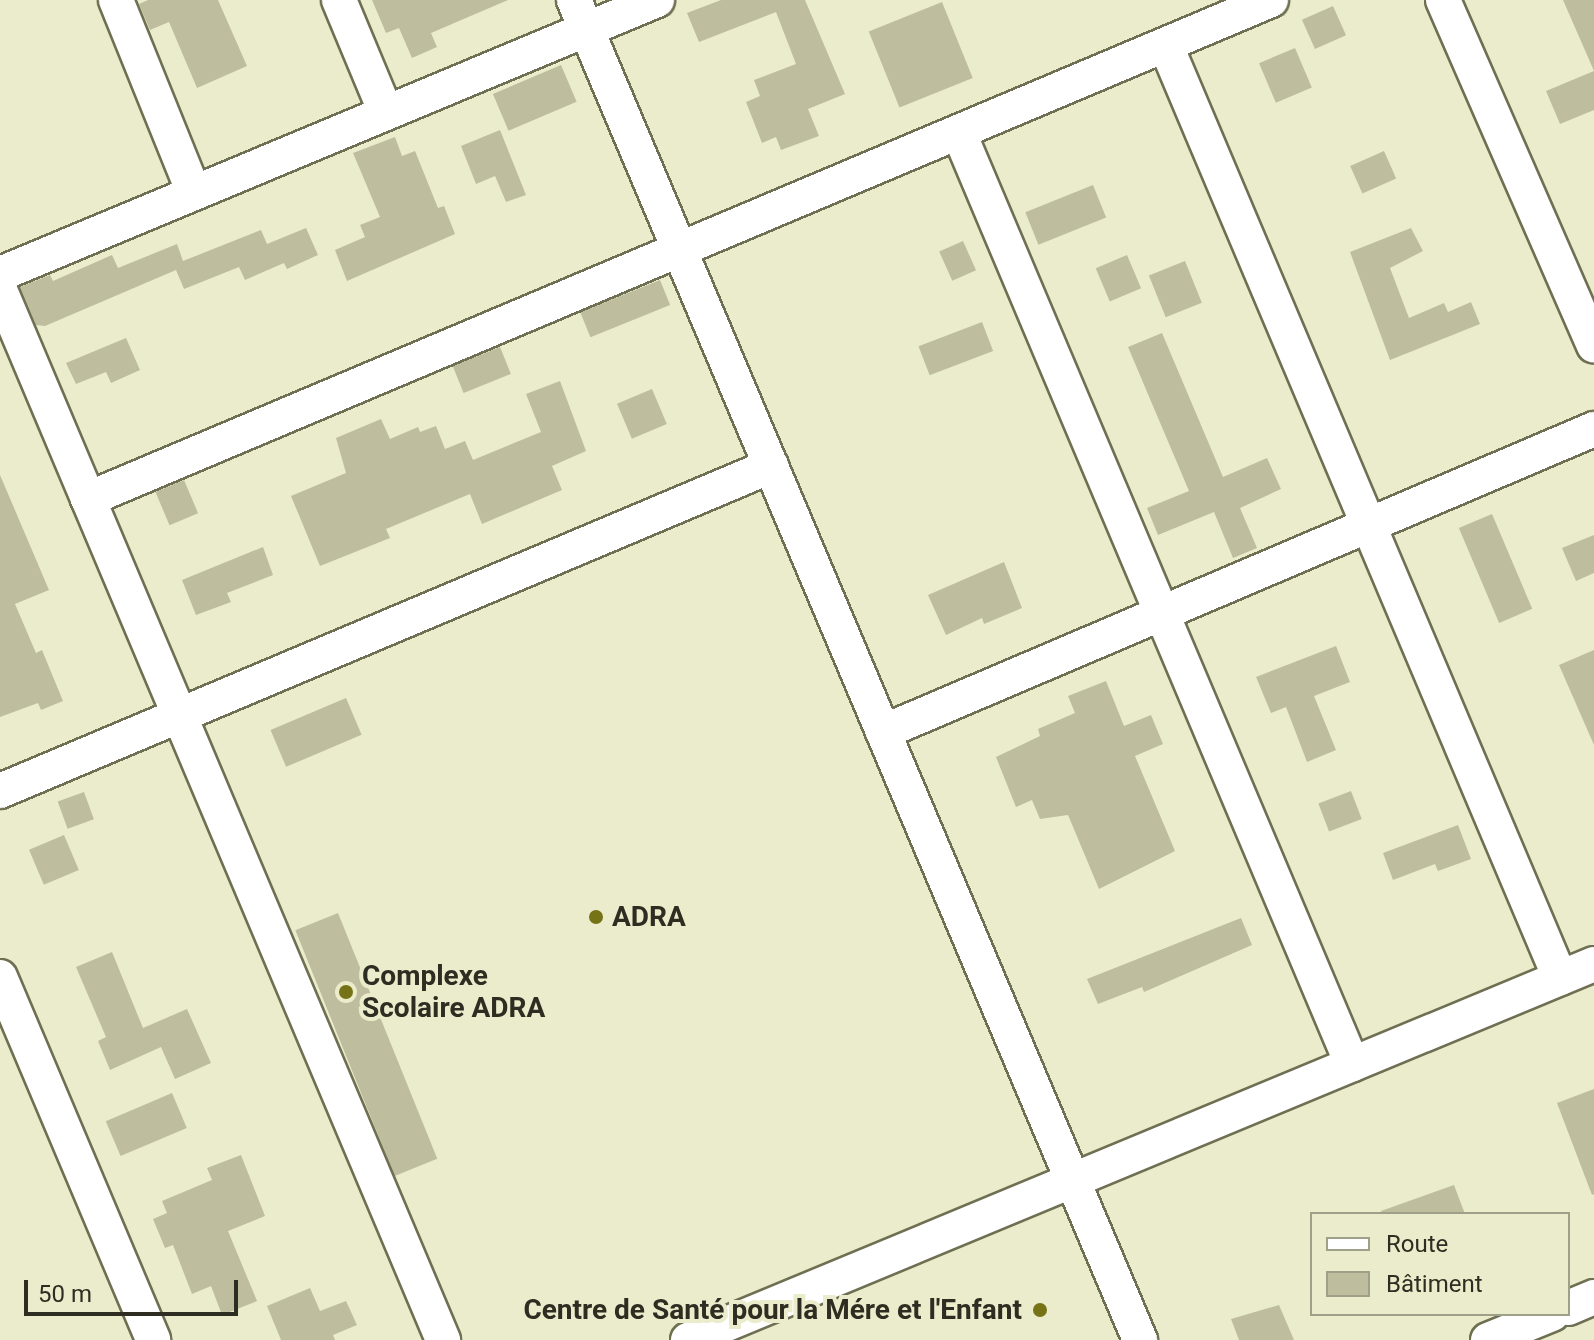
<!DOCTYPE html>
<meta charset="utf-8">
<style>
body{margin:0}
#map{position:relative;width:1594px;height:1340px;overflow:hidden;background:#ebeccc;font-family:Roboto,sans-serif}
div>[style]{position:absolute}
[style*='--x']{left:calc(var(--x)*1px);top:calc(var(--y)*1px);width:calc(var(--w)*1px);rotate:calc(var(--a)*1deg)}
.building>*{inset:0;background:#bebe9f;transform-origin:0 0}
.roads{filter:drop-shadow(2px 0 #6f6f53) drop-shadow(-2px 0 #6f6f53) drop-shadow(0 2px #6f6f53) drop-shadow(0 -2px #6f6f53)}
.minor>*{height:34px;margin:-17px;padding:0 17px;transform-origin:17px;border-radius:17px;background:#fff}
.dots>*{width:22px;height:22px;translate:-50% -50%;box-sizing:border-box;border:4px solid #ebeccc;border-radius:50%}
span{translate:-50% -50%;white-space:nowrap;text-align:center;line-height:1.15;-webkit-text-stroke:8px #ebeccc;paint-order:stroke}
.poi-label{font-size:28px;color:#2d2d21;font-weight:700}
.left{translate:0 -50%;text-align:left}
.right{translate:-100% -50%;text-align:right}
.legend{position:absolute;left:1310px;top:1212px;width:260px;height:104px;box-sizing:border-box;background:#ebeccc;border:2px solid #9fa088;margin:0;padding:10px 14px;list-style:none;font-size:24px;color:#2d2d21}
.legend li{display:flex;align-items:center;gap:16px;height:40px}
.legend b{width:40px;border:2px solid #9fa088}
.scale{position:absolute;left:24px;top:1280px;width:214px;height:36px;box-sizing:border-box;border:4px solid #2d2d21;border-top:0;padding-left:10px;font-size:24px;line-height:28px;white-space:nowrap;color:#2d2d21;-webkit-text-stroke:6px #ebeccc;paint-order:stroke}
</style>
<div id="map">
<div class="building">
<div style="clip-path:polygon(148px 0,218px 0,247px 66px,197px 88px,169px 22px,150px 30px,139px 4px)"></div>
<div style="clip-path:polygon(372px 0,508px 0,431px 33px,437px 47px,412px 58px,399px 28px,386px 33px)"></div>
<div style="clip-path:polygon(721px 0,805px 0,845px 94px,808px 109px,819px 136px,781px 150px,776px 137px,762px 143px,746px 102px,760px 96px,754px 80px,796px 64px,776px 12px,699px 42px,687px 13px)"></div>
<div style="clip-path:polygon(1563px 0,1594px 0,1594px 110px,1560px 124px,1546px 91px,1594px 71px)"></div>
<div style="left:942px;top:2px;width:82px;height:79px;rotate:68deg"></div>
<div style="left:1333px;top:6px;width:32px;height:34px;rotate:66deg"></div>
<div style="left:1295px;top:48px;width:43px;height:39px;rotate:67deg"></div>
<div style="left:561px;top:65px;width:40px;height:74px;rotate:67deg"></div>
<div style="clip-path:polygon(500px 130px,526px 195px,506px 202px,495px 176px,476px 184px,461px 146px)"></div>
<div style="clip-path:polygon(395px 137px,402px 156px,415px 151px,438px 208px,444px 206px,455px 234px,347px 281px,335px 250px,365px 237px,360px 225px,380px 217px,353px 153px)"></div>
<div style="left:1384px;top:151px;width:30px;height:37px;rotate:66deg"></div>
<div style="left:1093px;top:185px;width:35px;height:73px;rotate:68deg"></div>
<div style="clip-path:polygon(306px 228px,318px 255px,287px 269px,284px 263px,245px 280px,239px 267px,184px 289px,176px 270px,45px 326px,36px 325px,20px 287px,50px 275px,53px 281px,112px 255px,118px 268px,177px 244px,183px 261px,261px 230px,267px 244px)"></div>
<div style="clip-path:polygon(1411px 228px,1423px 251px,1390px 268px,1409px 318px,1444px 303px,1448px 312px,1471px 302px,1480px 324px,1390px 360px,1350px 252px)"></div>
<div style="left:963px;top:241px;width:32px;height:26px;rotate:66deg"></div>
<div style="left:1127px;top:255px;width:36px;height:34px;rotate:67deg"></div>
<div style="left:1185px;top:261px;width:45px;height:39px;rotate:68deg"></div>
<div style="left:660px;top:280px;width:27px;height:86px;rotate:68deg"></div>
<div style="left:982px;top:322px;width:31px;height:68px;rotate:69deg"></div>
<div style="clip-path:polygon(1162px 333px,1223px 477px,1267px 458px,1281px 489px,1240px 508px,1257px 548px,1233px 558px,1214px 512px,1158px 535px,1147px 508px,1189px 491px,1128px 347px)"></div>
<div style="clip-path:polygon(126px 338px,140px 370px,111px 383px,106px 372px,76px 384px,66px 363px)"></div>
<div style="left:500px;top:347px;width:29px;height:51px;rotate:68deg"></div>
<div style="clip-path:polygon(560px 381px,586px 451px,552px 466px,562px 490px,482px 524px,470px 494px,386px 529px,390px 538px,320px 566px,291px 496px,346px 473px,336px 438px,381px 419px,390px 439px,418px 427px,420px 432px,436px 426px,445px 449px,465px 441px,473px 460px,541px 432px,526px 394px)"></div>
<div style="left:652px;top:389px;width:38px;height:38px;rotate:67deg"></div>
<div style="clip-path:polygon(0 475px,49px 590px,15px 604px,36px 653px,42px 650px,63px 701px,41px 710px,38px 703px,0 717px)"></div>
<div style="left:184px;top:480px;width:36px;height:31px;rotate:67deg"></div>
<div style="left:1492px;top:514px;width:103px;height:36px;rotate:67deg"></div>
<div style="clip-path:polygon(1594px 535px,1594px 573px,1576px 581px,1562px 548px)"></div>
<div style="clip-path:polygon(263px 547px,273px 575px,227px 593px,231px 602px,196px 615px,182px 580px)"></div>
<div style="clip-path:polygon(1004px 562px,1022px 608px,984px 624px,982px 618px,946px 635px,928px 595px)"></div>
<div style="clip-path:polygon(1336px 646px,1350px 682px,1314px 696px,1336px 750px,1307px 762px,1286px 707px,1271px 713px,1256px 677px)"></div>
<div style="clip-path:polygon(1594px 650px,1594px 745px,1559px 665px)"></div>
<div style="clip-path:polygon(1106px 681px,1124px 726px,1151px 715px,1163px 744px,1135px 756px,1175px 851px,1099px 889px,1068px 815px,1040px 819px,1032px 800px,1016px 807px,996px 757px,1040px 736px,1038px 729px,1075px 713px,1068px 696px)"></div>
<div style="left:346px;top:698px;width:40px;height:82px;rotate:67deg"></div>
<div style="left:1351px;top:791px;width:30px;height:35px;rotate:69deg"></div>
<div style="left:84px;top:792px;width:29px;height:28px;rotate:70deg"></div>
<div style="clip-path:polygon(1458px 825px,1471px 859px,1438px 871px,1435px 864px,1393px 880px,1383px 853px)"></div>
<div style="left:64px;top:835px;width:38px;height:38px;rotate:67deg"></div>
<div style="left:338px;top:913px;width:265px;height:46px;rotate:68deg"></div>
<div style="clip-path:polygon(1241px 918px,1252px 945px,1144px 992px,1142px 987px,1098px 1004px,1087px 979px)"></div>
<div style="clip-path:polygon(112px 952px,143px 1028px,187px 1009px,211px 1063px,175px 1079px,161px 1047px,110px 1070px,98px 1041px,106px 1037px,76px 967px)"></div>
<div style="clip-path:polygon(1594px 1089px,1594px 1194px,1592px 1195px,1557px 1103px)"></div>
<div style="left:172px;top:1093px;width:38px;height:72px;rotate:67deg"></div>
<div style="clip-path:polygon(241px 1155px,265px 1216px,228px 1231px,257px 1301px,222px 1315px,211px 1286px,192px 1294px,173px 1245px,165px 1248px,153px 1219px,167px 1213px,162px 1201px,212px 1180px,207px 1168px)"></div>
<div style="clip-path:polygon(1454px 1185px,1465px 1214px,1382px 1214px,1381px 1211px)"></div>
<div style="clip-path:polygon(310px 1288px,320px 1311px,346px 1301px,357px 1325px,333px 1335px,335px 1340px,281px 1340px,267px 1306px)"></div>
<div style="clip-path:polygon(1279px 1305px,1294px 1340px,1239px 1340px,1231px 1319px)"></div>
</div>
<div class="roads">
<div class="minor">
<div style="--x:116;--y:0;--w:208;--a:68"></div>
<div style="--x:339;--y:0;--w:122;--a:67.4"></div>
<div style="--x:574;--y:0;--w:1455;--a:67.1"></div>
<div style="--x:1443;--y:0;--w:377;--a:66.4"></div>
<div style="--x:1166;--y:46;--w:1012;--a:67.08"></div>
<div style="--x:959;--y:133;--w:1011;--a:67.11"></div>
<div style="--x:0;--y:274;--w:712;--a:-22.64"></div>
<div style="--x:0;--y:290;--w:1140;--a:67.12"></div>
<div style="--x:88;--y:499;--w:1284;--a:-22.87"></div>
<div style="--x:883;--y:732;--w:773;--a:-23.08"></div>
<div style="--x:0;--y:791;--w:837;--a:-22.86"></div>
<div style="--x:0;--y:977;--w:394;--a:67.1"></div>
<div style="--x:1568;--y:1308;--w:28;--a:-23"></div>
<div style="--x:688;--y:1340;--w:981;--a:-22.54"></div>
<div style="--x:1488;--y:1340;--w:69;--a:-22.1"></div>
</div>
</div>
<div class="dots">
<div style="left:596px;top:917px;background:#757316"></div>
<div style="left:346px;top:992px;background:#757316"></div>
<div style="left:1040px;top:1310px;background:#757316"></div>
</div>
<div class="poi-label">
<span class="left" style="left:612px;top:917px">ADRA</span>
<span class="left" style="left:362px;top:992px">Complexe<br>Scolaire ADRA</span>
<span class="right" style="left:1022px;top:1310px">Centre de Santé pour la Mére et l'Enfant</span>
</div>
<ul class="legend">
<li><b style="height:10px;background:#fff"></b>Route</li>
<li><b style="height:22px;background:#bebe9f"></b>Bâtiment</li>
</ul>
<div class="scale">50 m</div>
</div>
